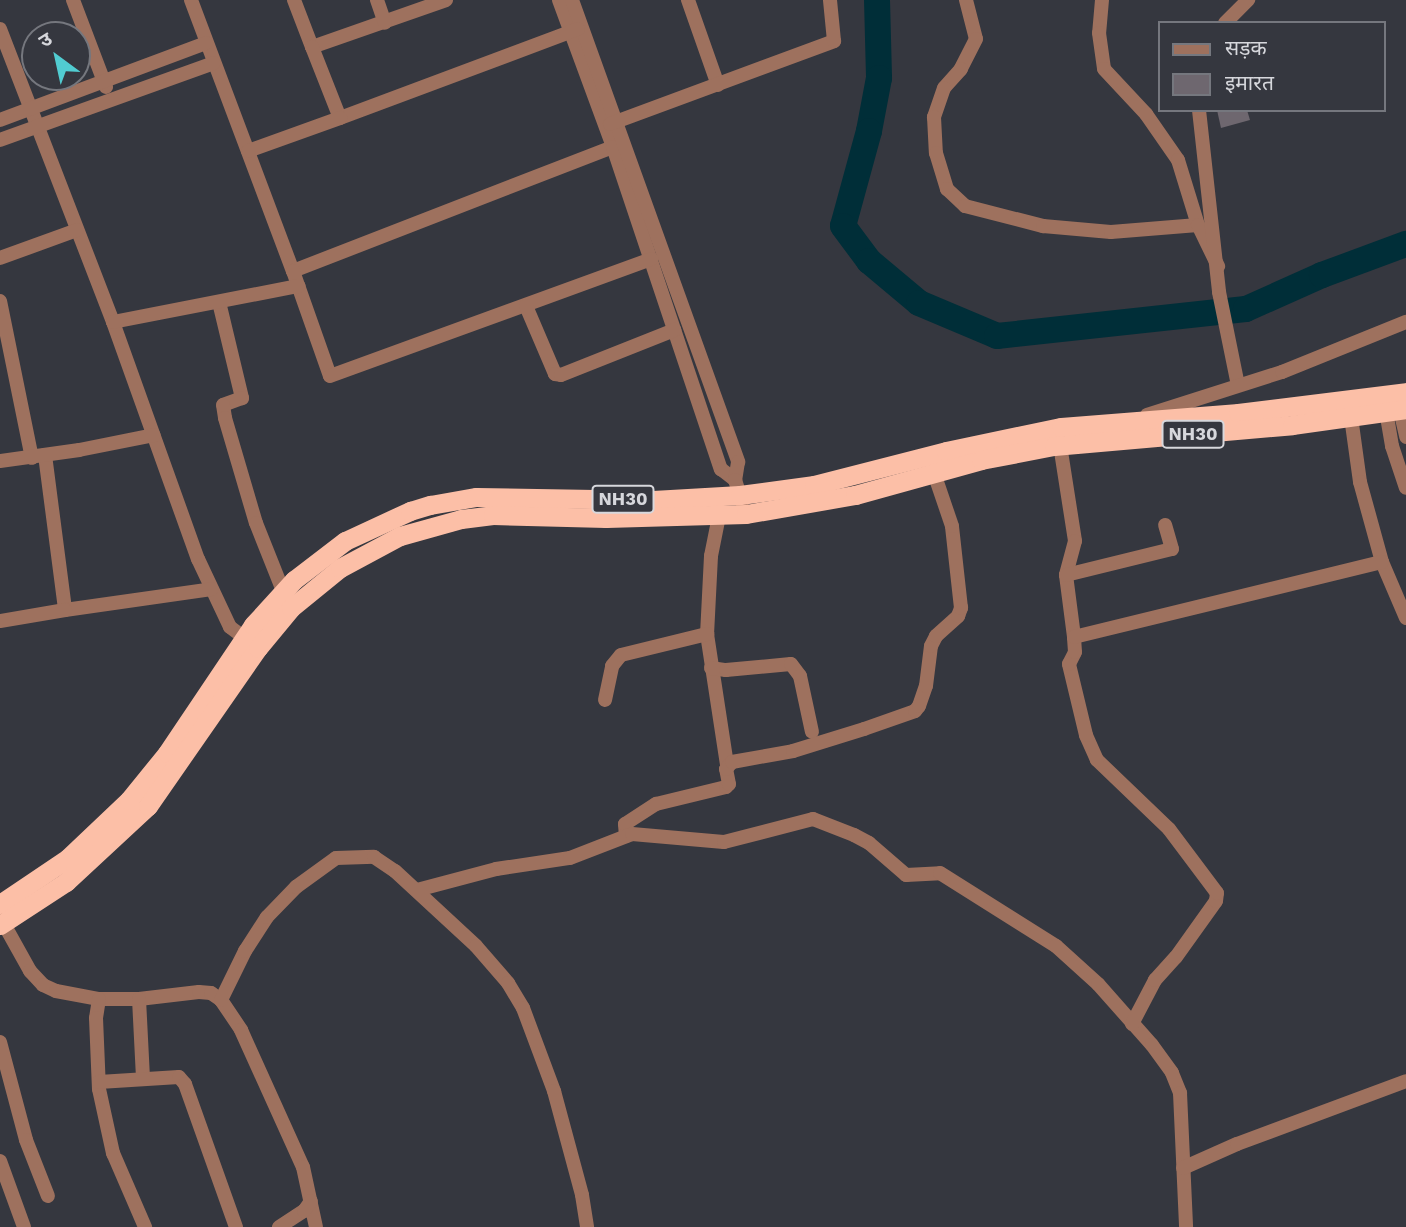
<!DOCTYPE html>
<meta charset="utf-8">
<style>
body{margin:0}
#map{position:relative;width:1406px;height:1227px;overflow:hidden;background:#35373f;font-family:"Work Sans","Noto Sans Devanagari",sans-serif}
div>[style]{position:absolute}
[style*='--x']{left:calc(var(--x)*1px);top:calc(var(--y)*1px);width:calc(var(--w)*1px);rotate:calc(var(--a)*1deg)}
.river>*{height:26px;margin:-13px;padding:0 13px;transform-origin:13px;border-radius:13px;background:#002e38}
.building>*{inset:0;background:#6e676f}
.minor>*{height:14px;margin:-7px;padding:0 7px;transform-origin:7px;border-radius:7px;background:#9e715e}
.tertiary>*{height:14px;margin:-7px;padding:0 7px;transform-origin:7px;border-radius:7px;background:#9e715e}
.trunk>*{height:19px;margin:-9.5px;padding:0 9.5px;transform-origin:9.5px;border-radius:9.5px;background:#fcbfa7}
span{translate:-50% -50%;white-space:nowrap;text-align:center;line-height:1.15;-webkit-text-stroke:5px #35373f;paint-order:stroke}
.shield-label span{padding:2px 5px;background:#35373f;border:2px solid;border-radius:5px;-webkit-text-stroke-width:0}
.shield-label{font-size:18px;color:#d6d7dc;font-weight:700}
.legend{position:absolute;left:1158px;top:21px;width:228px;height:91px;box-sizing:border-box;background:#35373f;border:2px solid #75777e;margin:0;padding:9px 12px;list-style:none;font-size:21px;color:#d6d7dc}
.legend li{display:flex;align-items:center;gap:14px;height:35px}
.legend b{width:35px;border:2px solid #75777e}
.north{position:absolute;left:21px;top:21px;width:70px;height:70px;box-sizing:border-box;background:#35373f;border:2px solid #75777e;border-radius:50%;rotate:327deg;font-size:19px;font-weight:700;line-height:28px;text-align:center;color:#d6d7dc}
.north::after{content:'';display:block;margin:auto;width:24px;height:32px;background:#51ccd1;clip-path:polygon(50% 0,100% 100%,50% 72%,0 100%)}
</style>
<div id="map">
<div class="river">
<div style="--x:877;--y:0;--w:78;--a:88.5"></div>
<div style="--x:879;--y:78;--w:54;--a:100.7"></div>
<div style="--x:869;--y:131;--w:98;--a:105.3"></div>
<div style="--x:843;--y:226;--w:44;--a:53.4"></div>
<div style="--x:869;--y:261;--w:65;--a:40"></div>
<div style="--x:919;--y:303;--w:85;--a:22.9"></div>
<div style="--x:997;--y:336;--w:250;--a:-6.2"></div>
<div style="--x:1246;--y:309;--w:83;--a:-24.1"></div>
<div style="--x:1322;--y:275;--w:90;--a:-20.3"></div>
</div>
<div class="building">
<div style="clip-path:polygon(1217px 110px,1247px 110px,1250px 120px,1221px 128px)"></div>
</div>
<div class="minor">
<div style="--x:73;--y:0;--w:93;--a:69.2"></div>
<div style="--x:191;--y:0;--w:290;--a:69.4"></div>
<div style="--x:293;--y:271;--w:343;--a:-21.2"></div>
<div style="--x:294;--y:0;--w:50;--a:69"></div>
<div style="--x:312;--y:47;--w:142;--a:-19.3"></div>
<div style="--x:377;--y:0;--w:24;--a:71"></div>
<div style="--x:559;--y:0;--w:157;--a:69.8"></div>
<div style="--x:613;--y:147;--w:340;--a:71.5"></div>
<div style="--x:721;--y:469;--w:18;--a:38"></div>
<div style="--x:572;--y:0;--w:491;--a:70.2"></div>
<div style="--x:738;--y:462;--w:18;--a:99"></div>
<div style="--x:735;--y:480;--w:23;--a:72"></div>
<div style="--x:688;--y:0;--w:90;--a:70.6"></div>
<div style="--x:966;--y:0;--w:40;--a:75.6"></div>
<div style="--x:976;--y:39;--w:34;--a:117"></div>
<div style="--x:961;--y:69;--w:25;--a:132"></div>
<div style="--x:944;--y:88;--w:31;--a:109"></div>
<div style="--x:934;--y:117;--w:36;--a:87"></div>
<div style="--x:936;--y:153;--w:38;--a:73"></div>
<div style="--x:947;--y:189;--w:25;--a:43"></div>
<div style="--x:965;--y:206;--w:81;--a:14.4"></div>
<div style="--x:1043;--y:226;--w:68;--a:5"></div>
<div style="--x:1111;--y:232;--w:87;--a:-4.6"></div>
<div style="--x:1102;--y:0;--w:33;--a:95"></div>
<div style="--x:1099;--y:33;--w:36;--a:82"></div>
<div style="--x:1104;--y:69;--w:62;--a:47"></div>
<div style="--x:1146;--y:114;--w:56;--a:55.2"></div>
<div style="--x:1178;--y:160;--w:68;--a:72.9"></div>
<div style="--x:1198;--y:225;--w:46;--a:64"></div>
<div style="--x:1225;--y:23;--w:33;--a:-45"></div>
<div style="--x:0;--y:29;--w:314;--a:68.9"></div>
<div style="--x:113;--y:322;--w:252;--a:70.3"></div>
<div style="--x:198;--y:559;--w:75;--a:64.8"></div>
<div style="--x:230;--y:627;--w:26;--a:37"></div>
<div style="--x:312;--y:47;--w:76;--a:68.5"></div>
<div style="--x:340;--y:118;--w:254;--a:-20.5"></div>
<div style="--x:1199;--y:110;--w:183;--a:83.7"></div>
<div style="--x:1219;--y:292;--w:95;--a:78.5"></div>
<div style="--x:0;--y:120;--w:220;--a:-20.5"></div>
<div style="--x:610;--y:124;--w:239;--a:-20.3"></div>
<div style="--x:834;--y:41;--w:41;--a:-95.6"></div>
<div style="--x:0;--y:140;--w:227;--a:-19.8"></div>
<div style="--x:248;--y:151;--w:98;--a:-19.7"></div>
<div style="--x:0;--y:258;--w:82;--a:-20"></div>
<div style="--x:293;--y:271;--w:111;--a:70.6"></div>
<div style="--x:330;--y:376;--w:342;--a:-20"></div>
<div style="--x:0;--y:301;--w:160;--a:78.5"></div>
<div style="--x:219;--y:302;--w:99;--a:76.5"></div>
<div style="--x:242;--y:398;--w:20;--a:160"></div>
<div style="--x:223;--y:405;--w:13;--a:81"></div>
<div style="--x:225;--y:418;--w:109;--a:73.6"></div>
<div style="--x:256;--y:523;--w:73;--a:68.3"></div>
<div style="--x:526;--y:306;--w:74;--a:66.9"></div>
<div style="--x:555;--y:374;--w:6;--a:9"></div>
<div style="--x:561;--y:375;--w:122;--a:-21.7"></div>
<div style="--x:113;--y:322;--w:189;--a:-11"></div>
<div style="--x:1398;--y:401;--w:37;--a:77"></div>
<div style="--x:1385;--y:405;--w:42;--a:80.3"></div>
<div style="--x:1392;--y:446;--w:44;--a:71.6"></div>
<div style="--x:1351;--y:417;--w:66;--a:82.1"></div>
<div style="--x:1360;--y:482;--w:83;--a:74.6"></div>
<div style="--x:1382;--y:562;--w:61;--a:66.8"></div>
<div style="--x:1060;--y:445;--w:97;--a:81.1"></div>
<div style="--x:1075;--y:541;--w:35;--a:105"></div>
<div style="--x:1066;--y:575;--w:63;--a:82.6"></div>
<div style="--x:45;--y:455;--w:156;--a:82.6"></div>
<div style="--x:65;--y:610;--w:148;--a:-8.1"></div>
<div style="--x:0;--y:461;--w:80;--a:-7.9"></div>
<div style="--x:79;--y:450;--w:76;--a:-11.3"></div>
<div style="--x:719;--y:516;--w:41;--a:101.3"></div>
<div style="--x:711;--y:556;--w:78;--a:92.9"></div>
<div style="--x:707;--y:634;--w:133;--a:81.3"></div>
<div style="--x:1066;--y:575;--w:109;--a:-13.8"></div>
<div style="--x:1172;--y:549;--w:25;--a:-106"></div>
<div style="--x:0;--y:621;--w:66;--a:-9.6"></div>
<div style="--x:711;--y:668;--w:15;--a:8"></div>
<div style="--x:726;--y:670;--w:65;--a:-5.3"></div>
<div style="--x:791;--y:664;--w:15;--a:53"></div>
<div style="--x:800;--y:676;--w:57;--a:77.9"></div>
<div style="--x:605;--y:700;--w:35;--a:-78"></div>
<div style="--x:612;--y:666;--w:14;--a:-51"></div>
<div style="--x:621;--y:655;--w:89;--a:-13.7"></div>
<div style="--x:626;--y:836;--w:12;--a:-95"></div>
<div style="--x:625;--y:824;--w:37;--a:-33"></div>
<div style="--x:656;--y:804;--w:72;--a:-13.7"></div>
<div style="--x:726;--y:787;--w:4;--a:-45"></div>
<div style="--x:729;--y:784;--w:15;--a:-101"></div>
<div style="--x:726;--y:769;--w:9;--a:-49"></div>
<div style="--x:732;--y:762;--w:62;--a:-10.2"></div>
<div style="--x:793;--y:751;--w:74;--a:-17.2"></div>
<div style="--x:864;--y:729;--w:54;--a:-19.4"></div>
<div style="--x:915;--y:711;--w:6;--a:-51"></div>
<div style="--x:919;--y:706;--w:21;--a:-71"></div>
<div style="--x:926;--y:686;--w:40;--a:-82.9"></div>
<div style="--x:931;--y:646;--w:11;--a:-63"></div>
<div style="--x:936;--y:636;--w:30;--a:-42"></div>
<div style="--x:958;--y:616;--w:9;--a:-69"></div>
<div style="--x:961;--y:608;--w:82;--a:-96.3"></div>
<div style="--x:952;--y:526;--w:56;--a:-108.8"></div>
<div style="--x:417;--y:890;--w:82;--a:-14.9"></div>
<div style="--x:496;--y:869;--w:75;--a:-8.5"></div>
<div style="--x:570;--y:858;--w:66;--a:-21.2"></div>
<div style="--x:632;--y:834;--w:92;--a:5"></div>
<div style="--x:724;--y:842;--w:92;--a:-14.5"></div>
<div style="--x:813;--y:819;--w:44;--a:21.3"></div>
<div style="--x:854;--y:835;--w:17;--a:28"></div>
<div style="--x:869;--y:843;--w:49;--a:40.9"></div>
<div style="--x:906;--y:875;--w:34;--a:-3"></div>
<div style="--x:940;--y:873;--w:137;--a:32.2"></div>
<div style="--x:1056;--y:946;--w:57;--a:42.1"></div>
<div style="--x:1098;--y:984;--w:81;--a:48.5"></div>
<div style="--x:1152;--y:1045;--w:34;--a:54"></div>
<div style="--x:1172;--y:1073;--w:22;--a:68"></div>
<div style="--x:1180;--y:1093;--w:134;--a:87.4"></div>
<div style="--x:0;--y:917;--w:62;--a:60.9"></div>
<div style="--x:30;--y:971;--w:19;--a:47"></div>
<div style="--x:43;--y:985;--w:14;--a:25"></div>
<div style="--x:56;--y:991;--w:44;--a:10.5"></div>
<div style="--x:99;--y:999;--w:40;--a:0"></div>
<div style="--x:139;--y:999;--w:60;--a:-6.7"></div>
<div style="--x:199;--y:992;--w:12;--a:5"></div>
<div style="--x:211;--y:993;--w:12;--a:35"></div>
<div style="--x:221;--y:1000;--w:36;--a:56"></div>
<div style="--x:241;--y:1030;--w:150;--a:65.7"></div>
<div style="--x:303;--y:1167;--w:61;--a:77.8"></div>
<div style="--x:99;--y:999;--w:19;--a:99"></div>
<div style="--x:96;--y:1018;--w:71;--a:87.6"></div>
<div style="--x:99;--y:1089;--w:66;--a:77.7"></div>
<div style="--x:113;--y:1153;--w:81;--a:66.6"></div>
<div style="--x:139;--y:999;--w:80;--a:87.1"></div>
<div style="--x:221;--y:1000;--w:55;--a:-63.9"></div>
<div style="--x:245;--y:951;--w:40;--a:-57.1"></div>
<div style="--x:267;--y:917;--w:42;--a:-46"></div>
<div style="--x:296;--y:887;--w:49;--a:-35.9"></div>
<div style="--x:336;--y:858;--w:38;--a:-2"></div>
<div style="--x:374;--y:857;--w:25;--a:34"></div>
<div style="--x:395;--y:871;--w:110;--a:42.8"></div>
<div style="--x:476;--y:946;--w:49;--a:49.1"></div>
<div style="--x:508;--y:983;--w:29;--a:59"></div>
<div style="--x:523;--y:1008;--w:89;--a:69.5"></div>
<div style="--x:554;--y:1091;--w:108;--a:74.9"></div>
<div style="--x:582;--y:1195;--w:32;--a:81"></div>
<div style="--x:1132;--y:1024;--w:50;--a:-62.4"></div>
<div style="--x:1155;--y:980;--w:31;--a:-48"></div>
<div style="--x:1176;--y:957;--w:69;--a:-54.5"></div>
<div style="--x:1216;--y:901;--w:8;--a:-83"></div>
<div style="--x:1217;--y:893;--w:80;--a:-126.9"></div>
<div style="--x:1169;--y:829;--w:100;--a:-136.2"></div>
<div style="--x:1097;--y:760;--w:27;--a:-114"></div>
<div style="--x:1086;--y:735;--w:73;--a:-103.5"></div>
<div style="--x:1069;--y:664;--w:13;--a:-63"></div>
<div style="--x:1075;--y:652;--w:15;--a:-94"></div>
<div style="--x:1074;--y:637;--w:317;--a:-13.7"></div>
<div style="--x:0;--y:1042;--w:101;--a:75.1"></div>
<div style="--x:26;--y:1140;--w:60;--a:68.6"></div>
<div style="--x:99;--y:1082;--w:80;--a:-3.6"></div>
<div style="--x:179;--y:1077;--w:9;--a:49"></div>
<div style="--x:185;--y:1084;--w:152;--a:70.4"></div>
<div style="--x:0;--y:1161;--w:70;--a:70"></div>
<div style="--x:1183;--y:1168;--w:59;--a:-24"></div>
<div style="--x:1237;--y:1144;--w:180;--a:-20.4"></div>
<div style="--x:279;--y:1227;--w:30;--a:-33"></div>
<div style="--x:304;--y:1211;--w:12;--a:-55"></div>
</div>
<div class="tertiary">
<div style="--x:1147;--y:415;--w:142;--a:-17.7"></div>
<div style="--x:1282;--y:372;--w:134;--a:-22"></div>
</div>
<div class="trunk">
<div style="--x:0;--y:904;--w:82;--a:-34.1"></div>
<div style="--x:68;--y:858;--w:84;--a:-43.6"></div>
<div style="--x:129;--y:800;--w:60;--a:-51"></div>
<div style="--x:167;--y:753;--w:154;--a:-56.1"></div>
<div style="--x:253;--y:625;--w:61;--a:-47.7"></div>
<div style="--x:294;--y:580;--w:64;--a:-37.4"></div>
<div style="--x:345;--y:541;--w:72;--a:-24.8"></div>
<div style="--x:410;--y:511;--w:21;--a:-17"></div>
<div style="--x:430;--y:505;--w:47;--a:-9.9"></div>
<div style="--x:476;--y:497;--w:177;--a:1"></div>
<div style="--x:653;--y:500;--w:87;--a:-3.3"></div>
<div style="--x:740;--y:495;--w:75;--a:-7.7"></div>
<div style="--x:814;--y:485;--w:136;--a:-14.4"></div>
<div style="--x:946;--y:451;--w:117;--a:-11.8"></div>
<div style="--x:1061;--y:427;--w:178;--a:-4.5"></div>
<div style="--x:1238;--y:413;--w:169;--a:-7.1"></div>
<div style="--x:0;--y:925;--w:79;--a:-33.1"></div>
<div style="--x:66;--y:882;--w:112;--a:-42.8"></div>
<div style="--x:148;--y:806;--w:193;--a:-55.2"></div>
<div style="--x:258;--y:648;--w:52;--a:-50.5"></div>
<div style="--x:291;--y:608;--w:63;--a:-39.2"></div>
<div style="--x:340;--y:568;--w:68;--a:-28.1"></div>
<div style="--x:400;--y:536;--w:63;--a:-15.6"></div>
<div style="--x:461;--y:519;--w:32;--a:-7"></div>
<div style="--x:493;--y:515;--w:113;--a:1.5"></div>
<div style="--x:606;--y:518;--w:140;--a:-1.6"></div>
<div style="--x:746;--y:514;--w:111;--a:-9.9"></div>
<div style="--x:855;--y:495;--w:131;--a:-15.5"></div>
<div style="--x:981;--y:460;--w:74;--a:-10.9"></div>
<div style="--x:1054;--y:446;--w:239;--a:-5"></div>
<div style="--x:1292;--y:425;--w:115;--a:-8"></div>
</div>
<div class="shield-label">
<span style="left:1193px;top:434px">NH30</span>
<span style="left:623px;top:499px">NH30</span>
</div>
<ul class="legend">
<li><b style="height:9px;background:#9e715e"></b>सड़क</li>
<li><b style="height:19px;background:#6e676f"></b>इमारत</li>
</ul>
<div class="north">उ</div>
</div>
